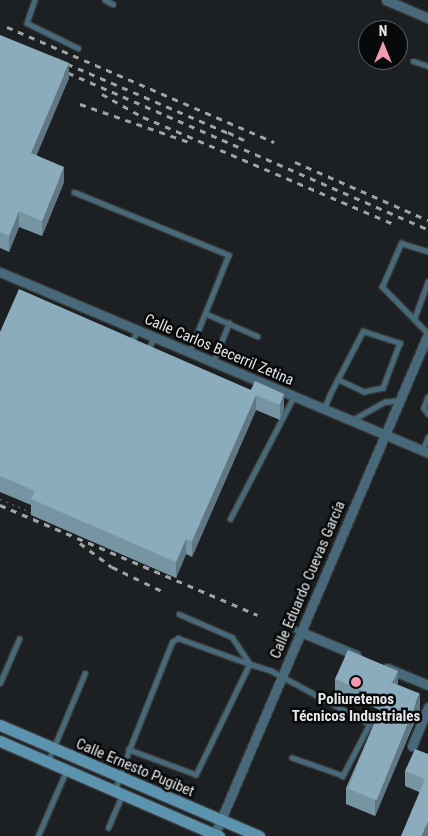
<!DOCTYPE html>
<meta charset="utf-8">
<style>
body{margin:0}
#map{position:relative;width:428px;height:836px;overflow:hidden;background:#1d2022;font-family:"Roboto Condensed",sans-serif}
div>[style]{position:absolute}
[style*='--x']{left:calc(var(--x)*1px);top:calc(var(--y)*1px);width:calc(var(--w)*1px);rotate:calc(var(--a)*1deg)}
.path>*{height:1px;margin-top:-0.5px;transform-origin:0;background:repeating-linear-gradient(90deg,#656769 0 2.5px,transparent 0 6.5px)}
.roads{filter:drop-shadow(1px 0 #393c3d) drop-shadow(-1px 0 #393c3d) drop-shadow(0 1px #393c3d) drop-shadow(0 -1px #393c3d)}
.lane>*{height:4.5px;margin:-2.25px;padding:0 2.25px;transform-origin:2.25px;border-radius:2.25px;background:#48697a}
.street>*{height:9px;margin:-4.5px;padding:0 4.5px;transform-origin:4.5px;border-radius:4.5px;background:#48697a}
.secondary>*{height:11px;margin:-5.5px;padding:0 5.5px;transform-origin:5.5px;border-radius:5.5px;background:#5c93ae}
.rail>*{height:2.5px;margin-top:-1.25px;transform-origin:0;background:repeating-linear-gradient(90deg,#a1a4a5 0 6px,transparent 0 12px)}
.wall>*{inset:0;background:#7794a3}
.shaded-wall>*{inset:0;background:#617884}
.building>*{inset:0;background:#8aacbd;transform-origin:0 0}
.dots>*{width:14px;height:14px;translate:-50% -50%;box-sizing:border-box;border:2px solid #08090a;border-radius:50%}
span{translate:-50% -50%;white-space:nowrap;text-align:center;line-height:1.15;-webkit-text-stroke:5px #08090a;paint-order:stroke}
.street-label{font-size:15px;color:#e3e5e6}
.poi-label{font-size:15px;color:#e3e5e6;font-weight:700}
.north{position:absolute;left:358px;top:20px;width:50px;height:50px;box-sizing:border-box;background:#08090a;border:1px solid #606162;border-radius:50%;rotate:0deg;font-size:14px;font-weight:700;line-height:20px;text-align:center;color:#e3e5e6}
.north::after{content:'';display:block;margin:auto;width:18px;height:22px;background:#f29aae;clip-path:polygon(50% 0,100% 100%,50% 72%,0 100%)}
</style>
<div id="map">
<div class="path">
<div style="--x:0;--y:499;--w:34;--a:23"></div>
</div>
<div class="roads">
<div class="lane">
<div style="--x:35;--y:0;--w:24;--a:109"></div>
<div style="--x:27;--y:23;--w:57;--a:26.1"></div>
<div style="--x:105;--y:0;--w:9;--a:27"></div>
<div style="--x:413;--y:61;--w:16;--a:18"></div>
<div style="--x:74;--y:192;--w:167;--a:22.1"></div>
<div style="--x:229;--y:255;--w:105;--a:111.9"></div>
<div style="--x:207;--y:314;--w:55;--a:23.7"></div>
<div style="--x:414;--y:319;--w:40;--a:-69.8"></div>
<div style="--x:428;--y:334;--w:66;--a:-134.4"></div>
<div style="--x:382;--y:287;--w:48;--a:-66.6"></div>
<div style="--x:401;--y:243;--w:28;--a:17"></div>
<div style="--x:130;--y:344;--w:16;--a:-60"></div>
<div style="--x:147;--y:352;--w:17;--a:-65"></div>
<div style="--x:213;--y:362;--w:42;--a:-67.7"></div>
<div style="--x:428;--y:397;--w:12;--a:110"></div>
<div style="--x:424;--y:408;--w:7;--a:56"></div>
<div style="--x:324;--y:409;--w:16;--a:-68"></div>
<div style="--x:330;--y:394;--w:71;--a:-62.4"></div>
<div style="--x:363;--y:331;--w:39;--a:18"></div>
<div style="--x:400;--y:343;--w:48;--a:110.7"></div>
<div style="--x:383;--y:388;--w:19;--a:168"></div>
<div style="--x:364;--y:392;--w:29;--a:-155"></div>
<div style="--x:352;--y:420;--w:38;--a:-29"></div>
<div style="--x:385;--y:402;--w:15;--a:-8"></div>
<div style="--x:422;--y:451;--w:15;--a:-67"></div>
<div style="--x:230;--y:519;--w:139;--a:-62.5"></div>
<div style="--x:179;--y:614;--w:58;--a:23.5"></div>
<div style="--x:232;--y:637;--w:32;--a:56"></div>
<div style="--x:250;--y:664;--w:123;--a:115.9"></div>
<div style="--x:196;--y:775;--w:72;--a:-159.5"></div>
<div style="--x:129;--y:750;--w:116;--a:-68.3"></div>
<div style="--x:172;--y:642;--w:7;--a:-34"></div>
<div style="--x:178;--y:638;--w:77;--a:19.9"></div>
<div style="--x:250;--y:664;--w:21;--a:17"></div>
<div style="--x:270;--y:670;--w:114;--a:28.4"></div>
<div style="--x:370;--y:724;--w:59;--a:117.4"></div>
<div style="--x:343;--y:776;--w:54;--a:-160.6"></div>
<div style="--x:290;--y:627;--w:12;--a:24"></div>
<div style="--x:0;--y:683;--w:48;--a:-66.6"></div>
<div style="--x:48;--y:761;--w:95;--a:-67.2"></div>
<div style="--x:115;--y:790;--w:42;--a:-70.7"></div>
<div style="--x:108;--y:828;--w:36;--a:-67"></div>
<div style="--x:38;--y:836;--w:71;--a:-66.7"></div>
</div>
<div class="street">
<div style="--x:386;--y:0;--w:46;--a:23.2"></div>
<div style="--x:0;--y:272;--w:465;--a:22.9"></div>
<div style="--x:301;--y:632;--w:60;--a:22.7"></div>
<div style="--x:387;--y:668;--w:44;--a:22.5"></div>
<div style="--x:412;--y:746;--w:42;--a:-67.7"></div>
<div style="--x:214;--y:836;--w:546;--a:-66.91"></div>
</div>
<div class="secondary">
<div style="--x:0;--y:725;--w:282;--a:23.2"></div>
<div style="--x:0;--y:741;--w:239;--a:23.5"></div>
</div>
</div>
<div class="rail">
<div style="--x:7;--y:27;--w:291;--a:23.3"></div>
<div style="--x:56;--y:59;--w:193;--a:23.2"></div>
<div style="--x:57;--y:68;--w:404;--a:23.5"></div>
<div style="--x:102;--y:94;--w:47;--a:29.3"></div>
<div style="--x:143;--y:117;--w:271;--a:23.1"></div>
<div style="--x:80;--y:104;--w:115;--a:19.2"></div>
<div style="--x:228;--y:132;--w:22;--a:27"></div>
<div style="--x:295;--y:162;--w:145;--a:23.6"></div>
<div style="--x:0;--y:505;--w:280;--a:23.1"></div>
<div style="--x:80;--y:543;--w:40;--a:37"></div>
<div style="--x:112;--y:567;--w:58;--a:25.7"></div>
</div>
<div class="wall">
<div style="clip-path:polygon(0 35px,69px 78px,36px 155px,64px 182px,42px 236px,19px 227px,9px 252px,0 248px)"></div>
<div style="clip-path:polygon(0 332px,251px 390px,255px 381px,284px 409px,280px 420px,256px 410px,192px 557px,186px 554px,176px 578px,31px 515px,31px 505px,0 492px)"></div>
<div style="clip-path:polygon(335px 679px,398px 683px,397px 684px,420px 709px,375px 816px,346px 804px,346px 788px,380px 710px,335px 691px)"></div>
<div style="clip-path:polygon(428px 754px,428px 836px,419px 792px,405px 786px,405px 771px)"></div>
</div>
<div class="shaded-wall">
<div style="clip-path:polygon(69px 63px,69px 78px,31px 169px,31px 153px)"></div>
<div style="clip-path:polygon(64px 167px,64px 182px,42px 236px,42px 221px)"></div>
<div style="clip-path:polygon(19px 211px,19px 227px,9px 252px,9px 236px)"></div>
<div style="clip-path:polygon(284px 394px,284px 409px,280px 420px,280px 405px)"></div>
<div style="clip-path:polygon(256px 395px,256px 410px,192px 557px,192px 541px)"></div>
<div style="clip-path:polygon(186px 539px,186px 554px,176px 578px,176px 562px)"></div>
<div style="clip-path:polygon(398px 671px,398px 683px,385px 712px,385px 700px)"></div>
<div style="clip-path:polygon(420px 694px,420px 709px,375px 816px,375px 800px)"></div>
<div style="clip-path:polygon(428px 821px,428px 836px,422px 836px)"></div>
</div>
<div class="building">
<div style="clip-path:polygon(0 35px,69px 63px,31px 153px,64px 167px,42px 221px,19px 211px,9px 236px,0 232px)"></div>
<div style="clip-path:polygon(19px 289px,251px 390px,255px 381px,284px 394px,280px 405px,256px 395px,192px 541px,186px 539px,176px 562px,31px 499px,35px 491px,0 476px,0 332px)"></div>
<div style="clip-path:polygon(348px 650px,398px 671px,393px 682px,391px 682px,384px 700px,335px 679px)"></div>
<div style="left:391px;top:682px;width:31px;height:115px;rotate:22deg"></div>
<div style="clip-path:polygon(415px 749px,428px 754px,428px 821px,422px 836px,401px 836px,425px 779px,405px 771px)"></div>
</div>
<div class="dots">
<div style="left:356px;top:682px;background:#f29aae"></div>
</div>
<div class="street-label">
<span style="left:219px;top:350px;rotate:23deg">Calle Carlos Becerril Zetina</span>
<span style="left:308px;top:580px;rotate:-67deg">Calle Eduardo Cuevas García</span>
<span style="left:135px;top:768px;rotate:23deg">Calle Ernesto Pugibet</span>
</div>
<div class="poi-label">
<span style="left:356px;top:708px">Poliuretenos<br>Técnicos Industriales</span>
</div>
<div class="north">N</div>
</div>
